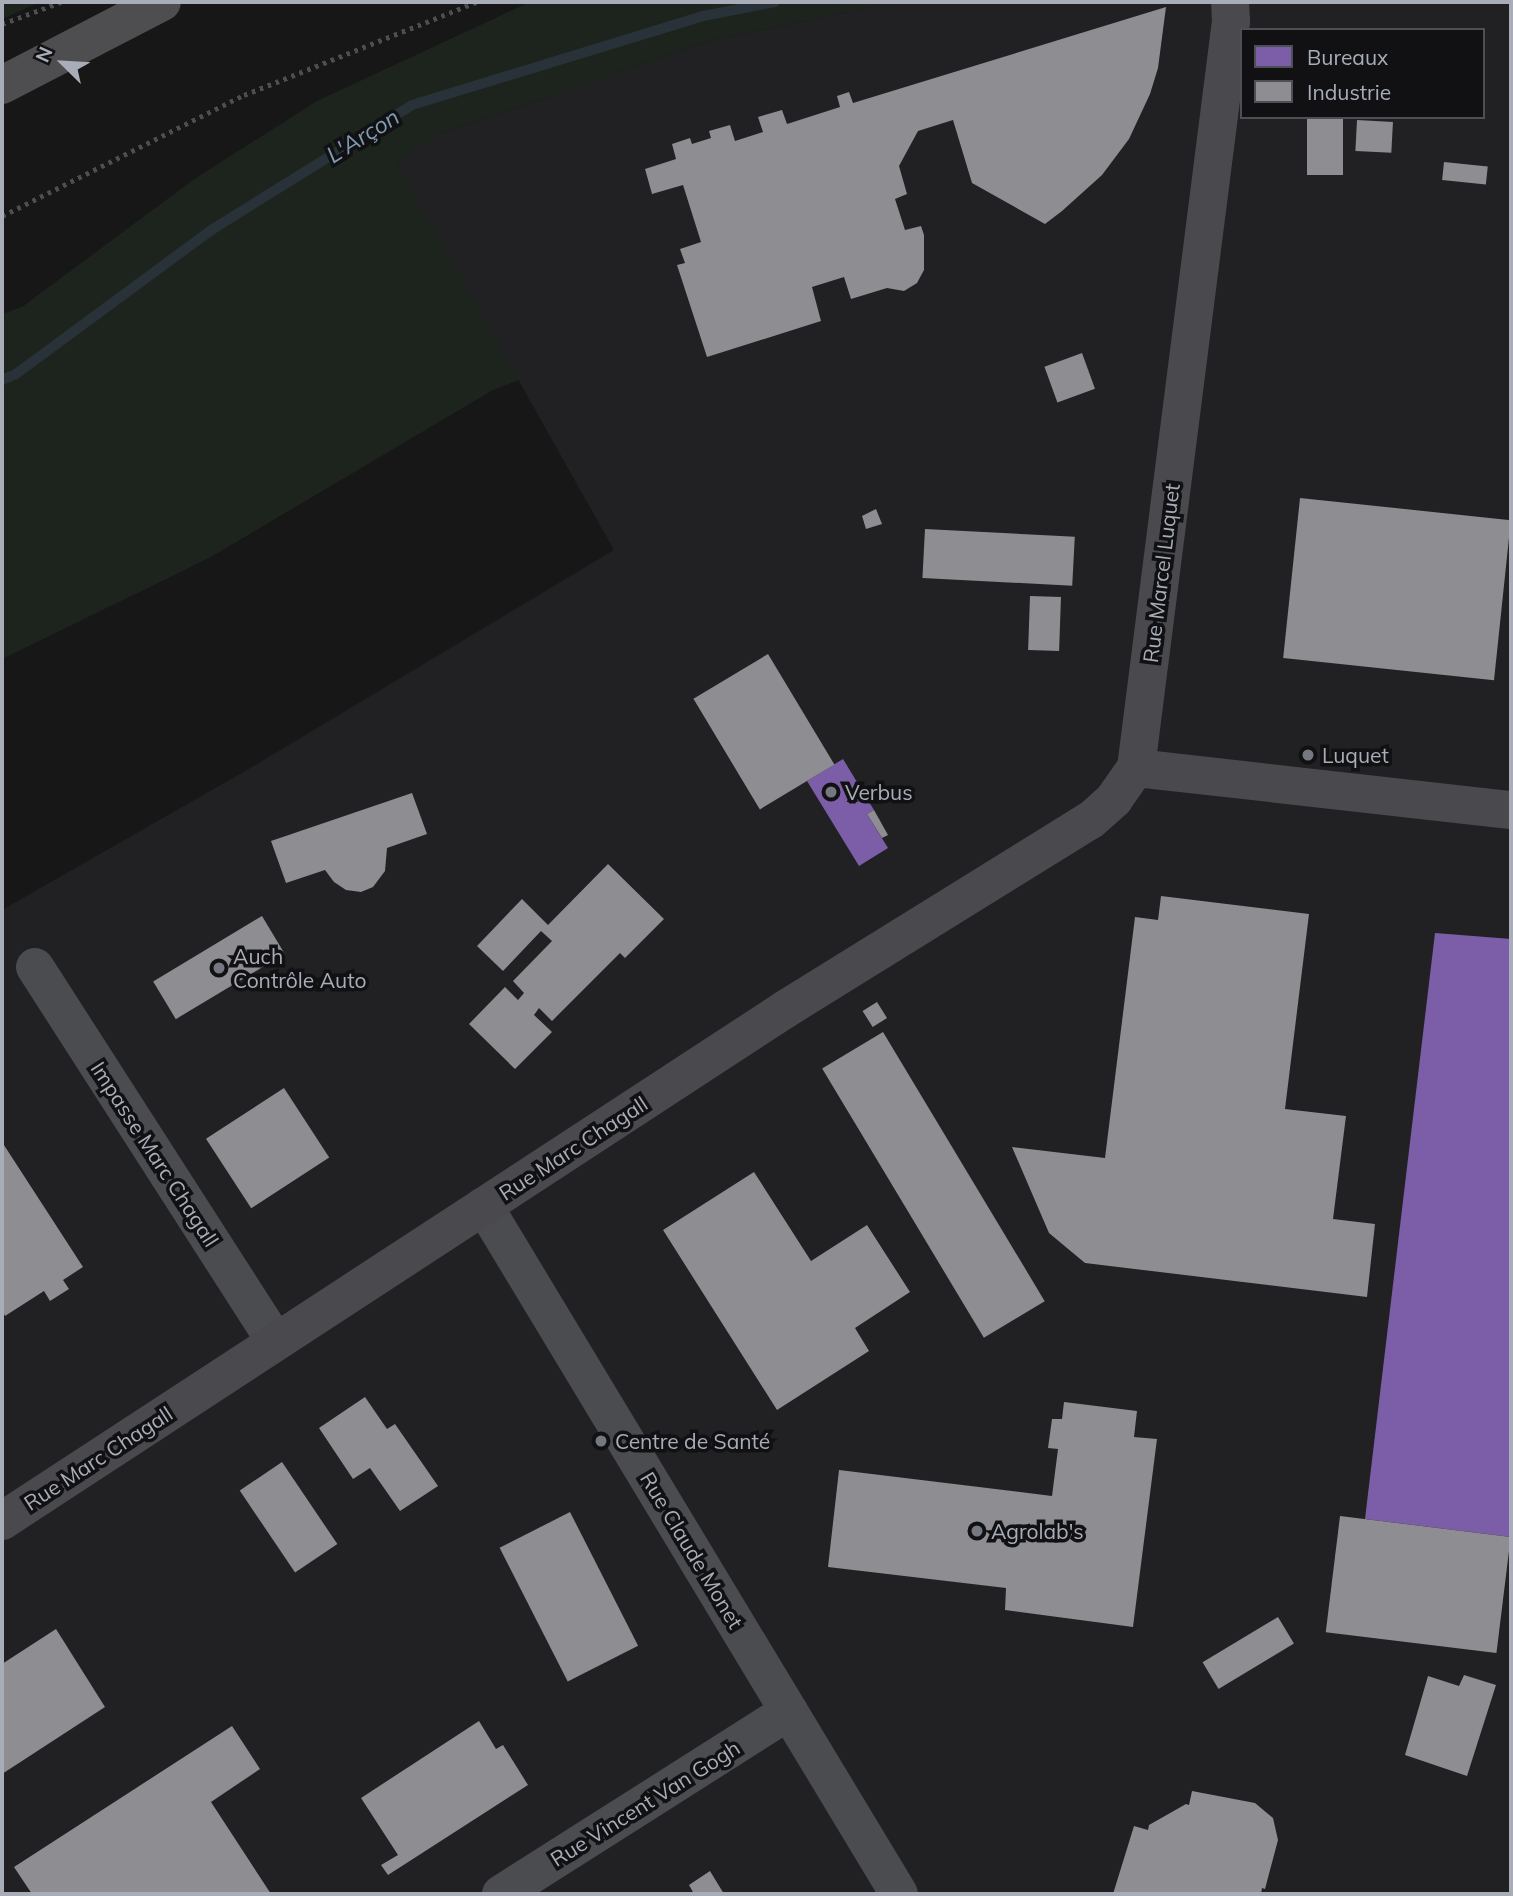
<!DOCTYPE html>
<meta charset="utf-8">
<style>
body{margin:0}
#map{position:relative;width:1513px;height:1896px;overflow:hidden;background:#171717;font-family:Mulish,sans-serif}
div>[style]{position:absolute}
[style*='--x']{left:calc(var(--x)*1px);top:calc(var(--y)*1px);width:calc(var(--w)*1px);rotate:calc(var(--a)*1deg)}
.built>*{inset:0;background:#212123}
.green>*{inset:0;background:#1d241e}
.offices>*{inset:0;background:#7b5ea7}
.industry>*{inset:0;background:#8d8d92;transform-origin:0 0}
.stream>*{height:10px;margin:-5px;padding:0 5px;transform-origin:5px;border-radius:5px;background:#2a3239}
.path>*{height:4.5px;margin-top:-2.25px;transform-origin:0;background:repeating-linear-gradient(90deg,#4d4e52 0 3.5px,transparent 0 8.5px)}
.street>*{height:38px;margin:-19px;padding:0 19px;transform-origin:19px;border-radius:19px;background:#4b4c50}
.secondary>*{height:38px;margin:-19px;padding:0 19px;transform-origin:19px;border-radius:19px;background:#4a4a4e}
.highway>*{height:38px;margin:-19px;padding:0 19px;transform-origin:19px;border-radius:19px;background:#4e4e51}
.dots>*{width:19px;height:19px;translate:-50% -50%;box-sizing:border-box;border:4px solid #111113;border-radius:50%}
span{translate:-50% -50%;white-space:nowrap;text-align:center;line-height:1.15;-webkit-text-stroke:7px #111113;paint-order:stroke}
.street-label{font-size:21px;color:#a8adb8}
.poi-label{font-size:21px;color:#a8adb8}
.left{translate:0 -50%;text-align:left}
.water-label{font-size:23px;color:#7f9bb3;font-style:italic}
.frame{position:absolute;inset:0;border:4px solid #a8adb8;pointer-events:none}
.legend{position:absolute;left:1240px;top:28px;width:245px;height:91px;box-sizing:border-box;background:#111113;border:2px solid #4d4f55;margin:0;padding:9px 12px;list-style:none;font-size:21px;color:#a8adb8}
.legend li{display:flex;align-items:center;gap:14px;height:35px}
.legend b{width:35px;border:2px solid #4d4f55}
.north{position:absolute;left:28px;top:28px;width:70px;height:70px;-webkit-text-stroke:5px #111113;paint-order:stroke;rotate:294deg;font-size:19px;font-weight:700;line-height:28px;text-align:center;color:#a8adb8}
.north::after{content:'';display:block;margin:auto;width:24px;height:32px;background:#a8adb8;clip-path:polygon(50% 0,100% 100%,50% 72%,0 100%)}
</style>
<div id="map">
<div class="built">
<div style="clip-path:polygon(evenodd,896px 2px,1511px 2px,1511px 1894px,2px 1894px,2px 910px,247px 770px,614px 550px,397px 164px,439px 134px,712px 40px,896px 2px,1242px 30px,1483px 30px,1483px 117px,1242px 117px,1242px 30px)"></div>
</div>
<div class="green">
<div style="clip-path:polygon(2px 2px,40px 2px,2px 19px)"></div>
<div style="clip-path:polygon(530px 2px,896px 2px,712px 40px,439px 134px,397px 164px,519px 380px,493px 390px,209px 558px,2px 659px,2px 314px,22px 307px,193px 180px,317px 101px)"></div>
</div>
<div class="offices">
<div style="clip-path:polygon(843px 759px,874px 810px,867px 814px,888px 848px,859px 866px,807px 781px)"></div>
<div style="clip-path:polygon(1435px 933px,1511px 939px,1511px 1537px,1365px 1519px)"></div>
</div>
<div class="industry">
<div style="clip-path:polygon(1166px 7px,1158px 68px,1150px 94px,1129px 139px,1102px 175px,1062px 211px,1045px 224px,972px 183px,953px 120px,918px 131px,899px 166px,907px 194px,895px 199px,905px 230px,921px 226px,924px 235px,924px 270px,917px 283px,904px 291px,887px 288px,851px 299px,844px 277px,812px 287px,821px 321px,707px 357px,677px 265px,685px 263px,680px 249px,701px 242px,683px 185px,652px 194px,645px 169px,676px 159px,672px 144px,690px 138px,692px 144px,711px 138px,709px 131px,730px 125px,735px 141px,763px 132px,758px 117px,782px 110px,787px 124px,840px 107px,837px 96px,849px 92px,853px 103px)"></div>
<div style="left:1307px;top:117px;width:36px;height:58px"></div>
<div style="left:1357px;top:120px;width:36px;height:31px;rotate:3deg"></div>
<div style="left:1444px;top:162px;width:44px;height:18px;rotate:6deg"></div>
<div style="left:1082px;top:353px;width:38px;height:40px;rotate:70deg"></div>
<div style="left:1300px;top:498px;width:212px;height:161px;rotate:6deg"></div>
<div style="clip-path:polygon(876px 509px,882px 524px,866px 529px,862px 516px)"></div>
<div style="left:925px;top:529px;width:150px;height:49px;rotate:3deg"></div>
<div style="left:1030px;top:596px;width:31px;height:54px;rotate:2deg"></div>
<div style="left:768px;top:654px;width:129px;height:87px;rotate:59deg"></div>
<div style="clip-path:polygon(412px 793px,427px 834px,387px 848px,385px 871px,373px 887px,361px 892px,346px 890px,334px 882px,325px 870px,286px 883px,271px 841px)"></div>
<div style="clip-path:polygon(874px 810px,888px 835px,882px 838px,867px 814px)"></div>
<div style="clip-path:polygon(608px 864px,664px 919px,625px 958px,620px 953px,552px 1021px,539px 1008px,534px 1015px,552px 1032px,515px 1069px,469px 1024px,505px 987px,518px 1000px,524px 993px,513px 981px,552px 941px,541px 931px,503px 971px,477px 946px,522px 899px,548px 925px)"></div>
<div style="clip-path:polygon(1161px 896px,1309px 914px,1285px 1109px,1346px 1116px,1333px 1219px,1375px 1224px,1367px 1297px,1085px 1263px,1049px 1233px,1012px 1147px,1105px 1158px,1135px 917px,1158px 920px)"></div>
<div style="left:262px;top:916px;width:44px;height:127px;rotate:59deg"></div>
<div style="left:877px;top:1002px;width:19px;height:17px;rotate:58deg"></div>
<div style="left:883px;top:1032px;width:314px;height:71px;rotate:59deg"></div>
<div style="left:284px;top:1088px;width:83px;height:93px;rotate:57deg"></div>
<div style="clip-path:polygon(2px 1142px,83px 1267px,63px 1280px,69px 1289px,50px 1301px,44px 1291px,5px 1316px,2px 1310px)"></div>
<div style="clip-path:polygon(754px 1172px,811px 1261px,867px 1225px,910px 1292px,855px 1328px,869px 1351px,777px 1410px,663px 1230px)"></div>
<div style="clip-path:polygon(365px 1397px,387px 1429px,395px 1424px,438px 1486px,400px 1511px,370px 1468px,353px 1479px,319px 1428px)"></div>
<div style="clip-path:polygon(1064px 1402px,1137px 1411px,1134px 1437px,1157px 1439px,1133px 1627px,1005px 1610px,1006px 1588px,828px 1567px,839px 1470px,1052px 1496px,1058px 1449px,1048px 1448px,1052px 1419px,1062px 1419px)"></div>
<div style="left:282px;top:1462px;width:99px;height:51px;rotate:56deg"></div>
<div style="left:570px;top:1512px;width:150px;height:79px;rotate:63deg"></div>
<div style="left:1340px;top:1516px;width:172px;height:117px;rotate:7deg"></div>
<div style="left:1278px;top:1617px;width:31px;height:88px;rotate:59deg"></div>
<div style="clip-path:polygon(56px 1629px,105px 1707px,2px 1774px,2px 1664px)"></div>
<div style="clip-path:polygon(1464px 1675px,1496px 1685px,1467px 1776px,1405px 1755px,1428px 1676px,1459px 1686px)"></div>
<div style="clip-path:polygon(479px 1721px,496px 1749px,503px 1745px,528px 1785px,388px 1875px,381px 1865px,398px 1855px,361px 1798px)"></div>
<div style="clip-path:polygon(232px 1726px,260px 1769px,211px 1802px,271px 1894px,32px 1894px,14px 1867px)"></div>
<div style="clip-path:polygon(1192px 1791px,1255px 1803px,1273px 1818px,1278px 1840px,1265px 1889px,1262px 1888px,1261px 1894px,1113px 1894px,1134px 1826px,1148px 1830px,1149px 1825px,1186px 1804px,1189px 1805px)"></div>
<div style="clip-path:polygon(710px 1871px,724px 1894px,694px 1894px,689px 1885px)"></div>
</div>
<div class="stream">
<div style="--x:2;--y:380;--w:15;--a:-23"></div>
<div style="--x:16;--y:374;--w:245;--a:-36.4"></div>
<div style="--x:213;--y:229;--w:234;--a:-31.9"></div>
<div style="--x:412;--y:105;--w:304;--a:-17"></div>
<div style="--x:703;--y:16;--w:73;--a:-11"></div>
</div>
<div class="path">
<div style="--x:2;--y:24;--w:63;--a:-20.4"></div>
<div style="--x:2;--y:216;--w:271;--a:-26.6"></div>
<div style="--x:244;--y:95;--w:251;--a:-21.8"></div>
</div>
<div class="street">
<div style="--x:35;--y:967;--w:444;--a:57.3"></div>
<div style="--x:484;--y:1206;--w:803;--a:58.9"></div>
<div style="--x:501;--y:1894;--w:341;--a:-32.4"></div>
</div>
<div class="secondary">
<div style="--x:1136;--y:768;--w:377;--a:6.4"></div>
<div style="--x:2;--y:1521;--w:934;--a:-33.16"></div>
<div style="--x:784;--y:1010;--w:361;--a:-31.8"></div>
<div style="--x:1091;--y:820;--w:31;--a:-42"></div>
<div style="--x:1114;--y:799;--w:38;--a:-55"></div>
<div style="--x:1136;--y:768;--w:753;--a:-82.75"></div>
<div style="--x:1231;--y:21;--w:19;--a:-93"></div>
</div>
<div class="highway">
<div style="--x:2;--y:85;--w:180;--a:-27.4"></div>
</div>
<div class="dots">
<div style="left:1308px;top:755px;background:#757880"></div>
<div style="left:831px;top:792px;background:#757880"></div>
<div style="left:219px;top:968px;background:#757880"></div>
<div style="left:601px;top:1441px;background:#757880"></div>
<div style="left:977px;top:1531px;background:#757880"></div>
</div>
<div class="street-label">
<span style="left:1161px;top:573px;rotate:-83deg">Rue Marcel Luquet</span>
<span style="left:573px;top:1148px;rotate:-33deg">Rue Marc Chagall</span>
<span style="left:155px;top:1154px;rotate:57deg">Impasse Marc Chagall</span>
<span style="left:98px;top:1458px;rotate:-33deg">Rue Marc Chagall</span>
<span style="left:692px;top:1550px;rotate:59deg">Rue Claude Monet</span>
<span style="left:645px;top:1803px;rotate:-32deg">Rue Vincent Van Gogh</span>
</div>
<div class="poi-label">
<span class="left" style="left:1322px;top:755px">Luquet</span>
<span class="left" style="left:845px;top:792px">Verbus</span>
<span class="left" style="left:233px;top:968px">Auch<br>Contrôle Auto</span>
<span class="left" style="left:615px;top:1441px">Centre de Santé</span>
<span class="left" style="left:991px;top:1531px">Agrolab's</span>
</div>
<div class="water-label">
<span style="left:363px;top:136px;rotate:-32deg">L'Arçon</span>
</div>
<div class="frame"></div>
<ul class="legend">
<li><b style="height:19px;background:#7b5ea7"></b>Bureaux</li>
<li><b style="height:19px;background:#8d8d92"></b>Industrie</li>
</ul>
<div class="north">N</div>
</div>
